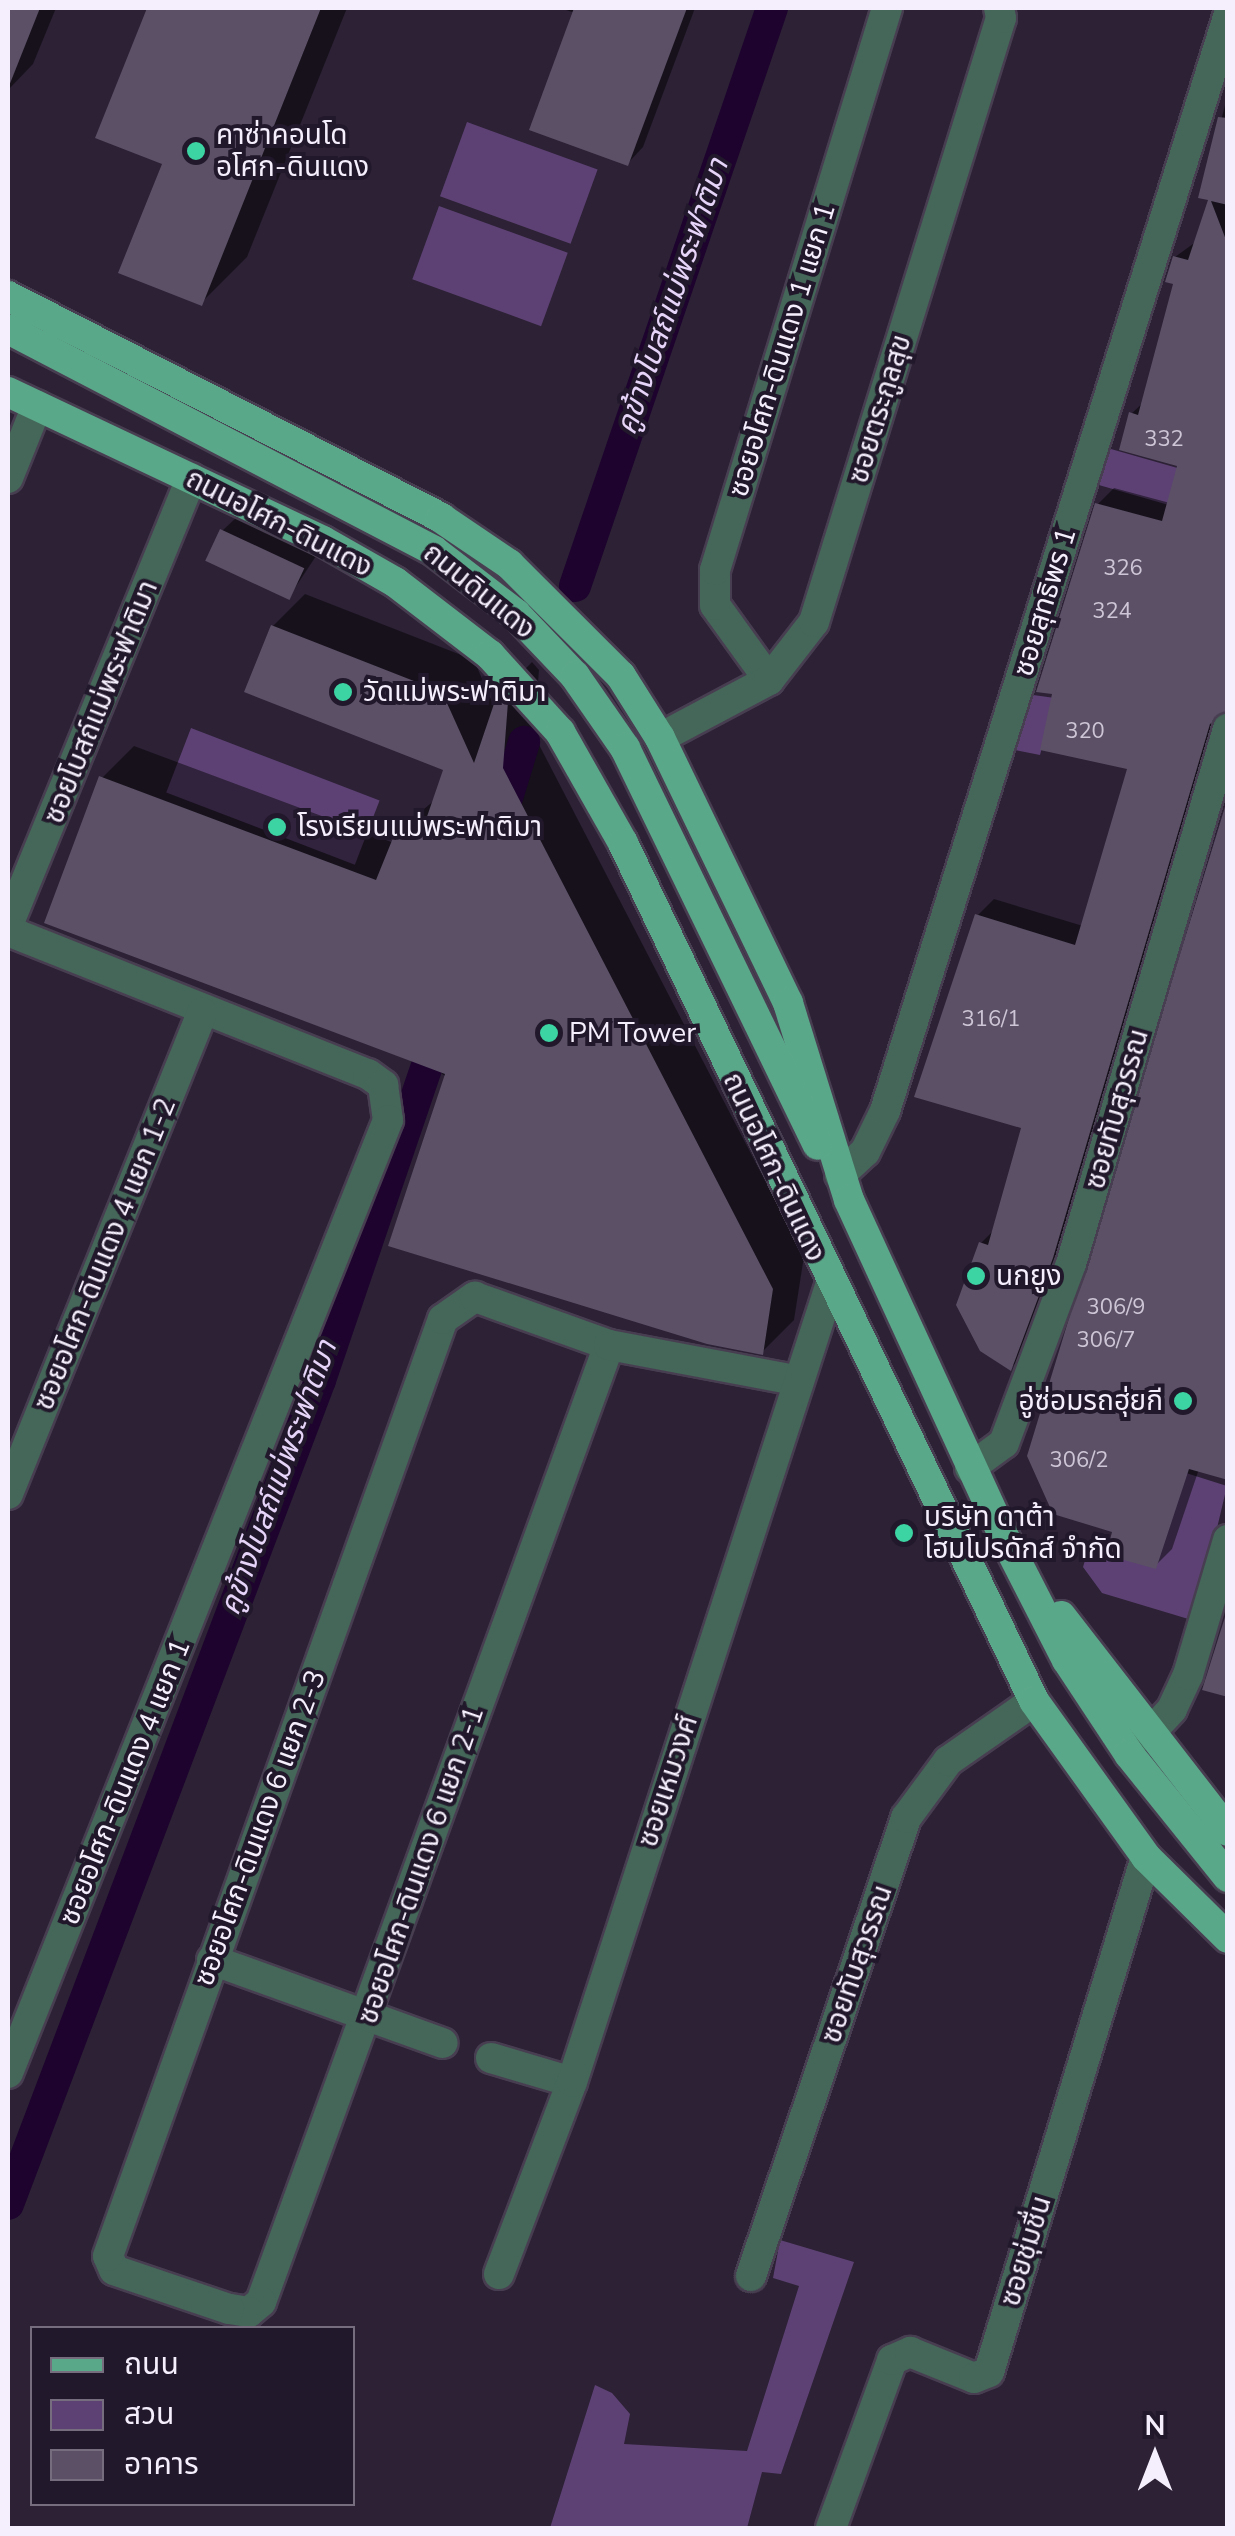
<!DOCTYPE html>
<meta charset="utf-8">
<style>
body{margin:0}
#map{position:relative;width:1235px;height:2536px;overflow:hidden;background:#2c2135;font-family:"Nunito Sans","Noto Sans Thai",sans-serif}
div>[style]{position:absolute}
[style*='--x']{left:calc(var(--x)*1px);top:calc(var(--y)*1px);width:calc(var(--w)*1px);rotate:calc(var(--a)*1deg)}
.green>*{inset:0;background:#5d4174;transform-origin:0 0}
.shadow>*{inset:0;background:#0007}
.canal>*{height:32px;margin:-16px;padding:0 16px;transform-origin:16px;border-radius:16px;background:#1d032e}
.building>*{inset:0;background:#5b5066;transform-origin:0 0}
.roads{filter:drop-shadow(2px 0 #483e51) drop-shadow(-2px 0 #483e51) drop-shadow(0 2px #483e51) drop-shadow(0 -2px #483e51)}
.street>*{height:30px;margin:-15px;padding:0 15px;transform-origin:15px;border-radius:15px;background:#446759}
.primary>*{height:30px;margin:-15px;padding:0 15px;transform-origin:15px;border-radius:15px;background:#5aa88a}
.dots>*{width:28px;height:28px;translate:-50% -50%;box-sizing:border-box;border:5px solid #22182b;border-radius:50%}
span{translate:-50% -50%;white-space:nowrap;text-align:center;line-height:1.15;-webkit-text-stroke:8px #22182b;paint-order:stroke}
.number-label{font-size:22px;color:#cec6d6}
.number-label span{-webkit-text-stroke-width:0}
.poi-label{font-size:28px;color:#f5eefc}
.left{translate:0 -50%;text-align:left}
.right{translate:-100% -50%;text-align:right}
.street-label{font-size:28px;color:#f5eefc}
.water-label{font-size:30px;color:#e6d4f9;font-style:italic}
.frame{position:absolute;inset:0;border:10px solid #f5eefc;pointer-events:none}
.legend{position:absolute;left:30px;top:2326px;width:325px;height:180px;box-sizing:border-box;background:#22182b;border:2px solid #766e7f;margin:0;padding:12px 18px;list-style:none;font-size:30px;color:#f5eefc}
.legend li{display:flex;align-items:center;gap:20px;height:50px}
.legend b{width:50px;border:2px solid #766e7f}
.north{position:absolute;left:1105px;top:2406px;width:100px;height:100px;-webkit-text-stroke:8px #22182b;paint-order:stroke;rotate:0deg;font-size:28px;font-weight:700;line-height:40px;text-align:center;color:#f5eefc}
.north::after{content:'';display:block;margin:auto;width:35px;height:45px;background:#f5eefc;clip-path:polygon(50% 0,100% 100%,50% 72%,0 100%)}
</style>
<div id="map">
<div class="green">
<div style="left:467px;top:122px;width:139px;height:79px;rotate:20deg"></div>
<div style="left:439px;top:206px;width:137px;height:78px;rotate:20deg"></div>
<div style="left:1104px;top:447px;width:81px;height:38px;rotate:16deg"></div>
<div style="clip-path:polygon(1026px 694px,1055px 698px,1040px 755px,1009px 749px)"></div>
<div style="left:191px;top:728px;width:202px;height:69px;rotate:21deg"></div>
<div style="clip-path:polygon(1186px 1473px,1227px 1486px,1195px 1621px,1102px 1593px,1083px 1567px,1090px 1544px,1153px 1560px)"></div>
<div style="clip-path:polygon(780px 2240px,854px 2262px,781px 2474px,762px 2472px,747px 2528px,550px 2528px,595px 2385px,612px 2393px,630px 2414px,624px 2444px,747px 2451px,799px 2286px,773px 2278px)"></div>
</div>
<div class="shadow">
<div style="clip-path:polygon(8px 8px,56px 8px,33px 64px,8px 90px)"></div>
<div style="clip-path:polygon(150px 8px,347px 8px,247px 257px,201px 303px,165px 163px,98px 137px)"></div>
<div style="clip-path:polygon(560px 8px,695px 8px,643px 147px,628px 163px,575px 13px)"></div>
<div style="clip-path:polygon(1228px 94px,1228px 710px,1069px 1239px,1027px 1351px,1011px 1368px,981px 1243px,994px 1230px,1024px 1127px,977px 916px,994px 899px,1083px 926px,1130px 767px,1097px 505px,1114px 488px,1170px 503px,1180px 464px,1131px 414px,1145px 401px,1176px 283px,1175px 257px,1197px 241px,1212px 199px,1201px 196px)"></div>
<div style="clip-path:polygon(238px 516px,318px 553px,289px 597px,222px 531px)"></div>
<div style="clip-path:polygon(305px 594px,474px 660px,495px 709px,501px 694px,532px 662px,539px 670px,534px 735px,804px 1256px,794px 1320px,762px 1352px,102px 778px,134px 746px,394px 843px,399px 830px,436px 799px,446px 768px,273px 626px)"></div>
<div style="clip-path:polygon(1228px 806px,1199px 1469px,1172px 1549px,1155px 1566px)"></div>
</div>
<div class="canal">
<div style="--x:575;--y:586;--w:611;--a:-71.18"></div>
<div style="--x:499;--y:824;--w:86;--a:-73"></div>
<div style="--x:8;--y:2204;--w:881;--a:-69.26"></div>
<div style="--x:320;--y:1380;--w:375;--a:-71.2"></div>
</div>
<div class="building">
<div style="clip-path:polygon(8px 8px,40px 8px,9px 86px,8px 86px)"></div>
<div style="clip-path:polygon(147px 8px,321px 8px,202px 306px,118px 273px,162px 164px,95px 138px)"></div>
<div style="clip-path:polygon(574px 8px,687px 8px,628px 166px,529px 130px)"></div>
<div style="clip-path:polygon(1218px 117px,1228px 118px,1228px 205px,1211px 201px,1228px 245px,1228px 711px,1210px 724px,1053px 1258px,1011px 1371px,980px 1351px,956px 1305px,979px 1242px,988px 1245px,1021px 1128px,914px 1097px,975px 914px,1075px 945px,1127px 769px,1040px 750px,1052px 694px,1036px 692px,1095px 503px,1162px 521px,1177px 466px,1119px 450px,1129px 412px,1138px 415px,1173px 284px,1165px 282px,1173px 256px,1188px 260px,1208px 200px,1198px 198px)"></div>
<div style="left:220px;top:529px;width:93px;height:35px;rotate:25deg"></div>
<div style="clip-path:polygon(271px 625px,442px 692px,474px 763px,498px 692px,508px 702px,503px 768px,773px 1289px,763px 1355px,707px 1344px,388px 1246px,445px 1074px,44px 923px,99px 776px,376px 880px,397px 828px,420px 837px,443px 770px,244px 692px)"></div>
<div style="clip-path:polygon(1228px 797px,1228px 1480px,1189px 1469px,1156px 1569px,1106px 1555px,1112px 1532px,1053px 1514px,1027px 1456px)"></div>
<div style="clip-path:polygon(1225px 1617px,1228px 1617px,1228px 1697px,1202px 1690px)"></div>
</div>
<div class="roads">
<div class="street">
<div style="--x:8;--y:478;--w:78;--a:-68.1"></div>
<div style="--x:769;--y:680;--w:92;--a:-125.8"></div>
<div style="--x:715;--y:605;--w:35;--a:-90"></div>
<div style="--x:715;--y:570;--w:588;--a:-72.98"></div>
<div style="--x:660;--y:738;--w:123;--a:-28"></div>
<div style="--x:769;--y:680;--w:73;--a:-52.2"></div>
<div style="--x:814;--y:622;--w:632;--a:-72.8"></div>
<div style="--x:1001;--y:18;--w:10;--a:-101"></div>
<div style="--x:8;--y:925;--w:483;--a:-67.7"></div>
<div style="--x:8;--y:931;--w:387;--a:21.7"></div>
<div style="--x:368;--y:1074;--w:19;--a:36"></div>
<div style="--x:383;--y:1085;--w:35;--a:82"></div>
<div style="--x:388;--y:1120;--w:1026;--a:111.74"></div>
<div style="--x:840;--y:1175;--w:34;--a:-43"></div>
<div style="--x:865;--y:1152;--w:46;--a:-64"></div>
<div style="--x:885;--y:1111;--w:1147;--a:-72.59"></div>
<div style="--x:609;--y:1345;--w:1018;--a:109.98"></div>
<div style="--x:261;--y:2302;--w:16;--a:140"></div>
<div style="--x:249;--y:2312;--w:20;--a:-171"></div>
<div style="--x:229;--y:2309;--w:121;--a:-161.3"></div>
<div style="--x:114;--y:2270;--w:15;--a:-113"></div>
<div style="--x:108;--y:2256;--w:995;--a:-70.33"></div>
<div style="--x:443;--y:1319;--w:39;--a:-35"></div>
<div style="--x:475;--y:1297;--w:142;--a:19.7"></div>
<div style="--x:609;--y:1345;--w:189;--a:10.7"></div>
<div style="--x:970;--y:1468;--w:42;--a:-36.3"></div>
<div style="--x:1004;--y:1443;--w:191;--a:-69.5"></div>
<div style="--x:1071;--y:1264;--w:558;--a:-73.65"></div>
<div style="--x:8;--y:1494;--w:519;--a:-68.03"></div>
<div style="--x:1148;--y:1735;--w:35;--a:-47"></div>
<div style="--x:1172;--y:1709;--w:38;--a:-65"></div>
<div style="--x:1188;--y:1675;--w:141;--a:-73.5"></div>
<div style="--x:212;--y:1960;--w:245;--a:19.8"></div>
<div style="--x:491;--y:2058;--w:84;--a:16.5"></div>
<div style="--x:499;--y:2274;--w:205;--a:-69.2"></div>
<div style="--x:572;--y:2082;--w:837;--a:-72.04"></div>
<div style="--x:751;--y:2276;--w:484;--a:-71.3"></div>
<div style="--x:906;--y:1818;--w:71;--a:-53.6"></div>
<div style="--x:948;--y:1761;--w:105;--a:-34.9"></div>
<div style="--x:831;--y:2528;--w:179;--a:-70"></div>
<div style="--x:892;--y:2360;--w:20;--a:-24"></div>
<div style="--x:910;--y:2352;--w:69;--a:22.1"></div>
<div style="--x:974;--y:2378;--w:16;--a:-22"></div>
<div style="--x:989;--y:2372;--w:538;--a:-73.05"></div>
</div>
<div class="primary">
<div style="--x:8;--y:296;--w:487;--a:27.1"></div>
<div style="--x:441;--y:518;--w:82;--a:34.1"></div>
<div style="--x:509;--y:564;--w:158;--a:45"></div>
<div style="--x:621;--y:676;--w:73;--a:57.8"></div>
<div style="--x:660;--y:738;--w:294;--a:64.2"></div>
<div style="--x:788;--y:1003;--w:206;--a:72.8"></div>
<div style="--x:849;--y:1200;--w:375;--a:65.3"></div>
<div style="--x:1006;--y:1541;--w:134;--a:62.9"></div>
<div style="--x:1067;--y:1660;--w:113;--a:56.6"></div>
<div style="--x:1129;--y:1754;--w:158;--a:51.2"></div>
<div style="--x:8;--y:329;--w:480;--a:27.5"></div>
<div style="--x:434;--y:551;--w:103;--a:37.5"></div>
<div style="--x:516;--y:614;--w:86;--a:46.4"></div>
<div style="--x:575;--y:676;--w:88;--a:55.2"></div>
<div style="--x:625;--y:748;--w:441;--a:64.1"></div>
<div style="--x:8;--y:392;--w:348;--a:25.3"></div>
<div style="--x:323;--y:541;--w:83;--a:29.7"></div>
<div style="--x:395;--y:582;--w:120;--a:37.5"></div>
<div style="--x:490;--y:655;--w:104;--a:47.7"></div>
<div style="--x:560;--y:732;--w:128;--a:60.4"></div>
<div style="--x:623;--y:843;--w:951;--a:64.4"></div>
<div style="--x:1034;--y:1701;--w:192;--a:54.3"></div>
<div style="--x:1146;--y:1857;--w:115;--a:44.6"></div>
<div style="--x:1061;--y:1616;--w:272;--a:52.2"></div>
</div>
</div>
<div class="dots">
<div style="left:196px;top:151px;background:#3dd4a3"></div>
<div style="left:343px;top:692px;background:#3dd4a3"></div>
<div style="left:277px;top:827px;background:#3dd4a3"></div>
<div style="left:549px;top:1033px;background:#3dd4a3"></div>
<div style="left:976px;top:1276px;background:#3dd4a3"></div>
<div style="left:1183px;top:1401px;background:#3dd4a3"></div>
<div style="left:904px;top:1533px;background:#3dd4a3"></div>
</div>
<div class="number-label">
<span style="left:1164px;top:440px">332</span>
<span style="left:1123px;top:569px">326</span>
<span style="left:1112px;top:612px">324</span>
<span style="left:1085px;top:732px">320</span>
<span style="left:991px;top:1020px">316/1</span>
<span style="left:1116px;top:1308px">306/9</span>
<span style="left:1106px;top:1341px">306/7</span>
<span style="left:1079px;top:1461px">306/2</span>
</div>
<div class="poi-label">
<span class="left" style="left:216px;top:151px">คาซ่าคอนโด<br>อโศก-ดินแดง</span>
<span class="left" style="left:363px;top:692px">วัดแม่พระฟาติมา</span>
<span class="left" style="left:297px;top:827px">โรงเรียนแม่พระฟาติมา</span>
<span class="left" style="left:569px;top:1033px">PM Tower</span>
<span class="left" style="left:996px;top:1276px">นกยูง</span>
<span class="right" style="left:1163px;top:1401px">อู่ซ่อมรถฮุ่ยกี</span>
<span class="left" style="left:924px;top:1533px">บริษัท ดาต้า<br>โฮมโปรดักส์ จำกัด</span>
</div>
<div class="street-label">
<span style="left:782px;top:350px;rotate:-73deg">ซอยอโศก-ดินแดง 1 แยก 1</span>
<span style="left:880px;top:409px;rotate:-73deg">ซอยตระกูลสุข</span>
<span style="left:279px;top:523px;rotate:27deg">ถนนอโศก-ดินแดง</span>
<span style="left:479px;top:591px;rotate:39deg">ถนนดินแดง</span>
<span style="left:1045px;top:602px;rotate:-73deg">ซอยสุทธิพร 1</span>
<span style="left:101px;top:702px;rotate:-68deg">ซอยโบสถ์แม่พระฟาติมา</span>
<span style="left:1117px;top:1109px;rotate:-74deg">ซอยทับสุวรรณ</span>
<span style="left:774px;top:1167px;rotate:65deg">ถนนอโศก-ดินแดง</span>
<span style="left:105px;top:1254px;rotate:-68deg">ซอยอโศก-ดินแดง 4 แยก 1-2</span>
<span style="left:668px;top:1781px;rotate:-72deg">ซอยเหมวงศ์</span>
<span style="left:125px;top:1782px;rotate:-68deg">ซอยอโศก-ดินแดง 4 แยก 1</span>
<span style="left:260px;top:1828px;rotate:-70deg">ซอยอโศก-ดินแดง 6 แยก 2-3</span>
<span style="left:421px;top:1865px;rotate:-71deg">ซอยอโศก-ดินแดง 6 แยก 2-1</span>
<span style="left:857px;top:1964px;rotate:-71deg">ซอยทับสุวรรณ</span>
<span style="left:1026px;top:2251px;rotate:-73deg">ซอยชุ่มชื่น</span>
</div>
<div class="water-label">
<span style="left:673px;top:297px;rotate:-71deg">คูข้างโบสถ์แม่พระฟาติมา</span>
<span style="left:279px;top:1478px;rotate:-70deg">คูข้างโบสถ์แม่พระฟาติมา</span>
</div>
<div class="frame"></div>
<ul class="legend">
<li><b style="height:12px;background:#5aa88a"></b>ถนน</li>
<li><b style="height:28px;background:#5d4174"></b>สวน</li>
<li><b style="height:28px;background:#5b5066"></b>อาคาร</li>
</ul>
<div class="north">N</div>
</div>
